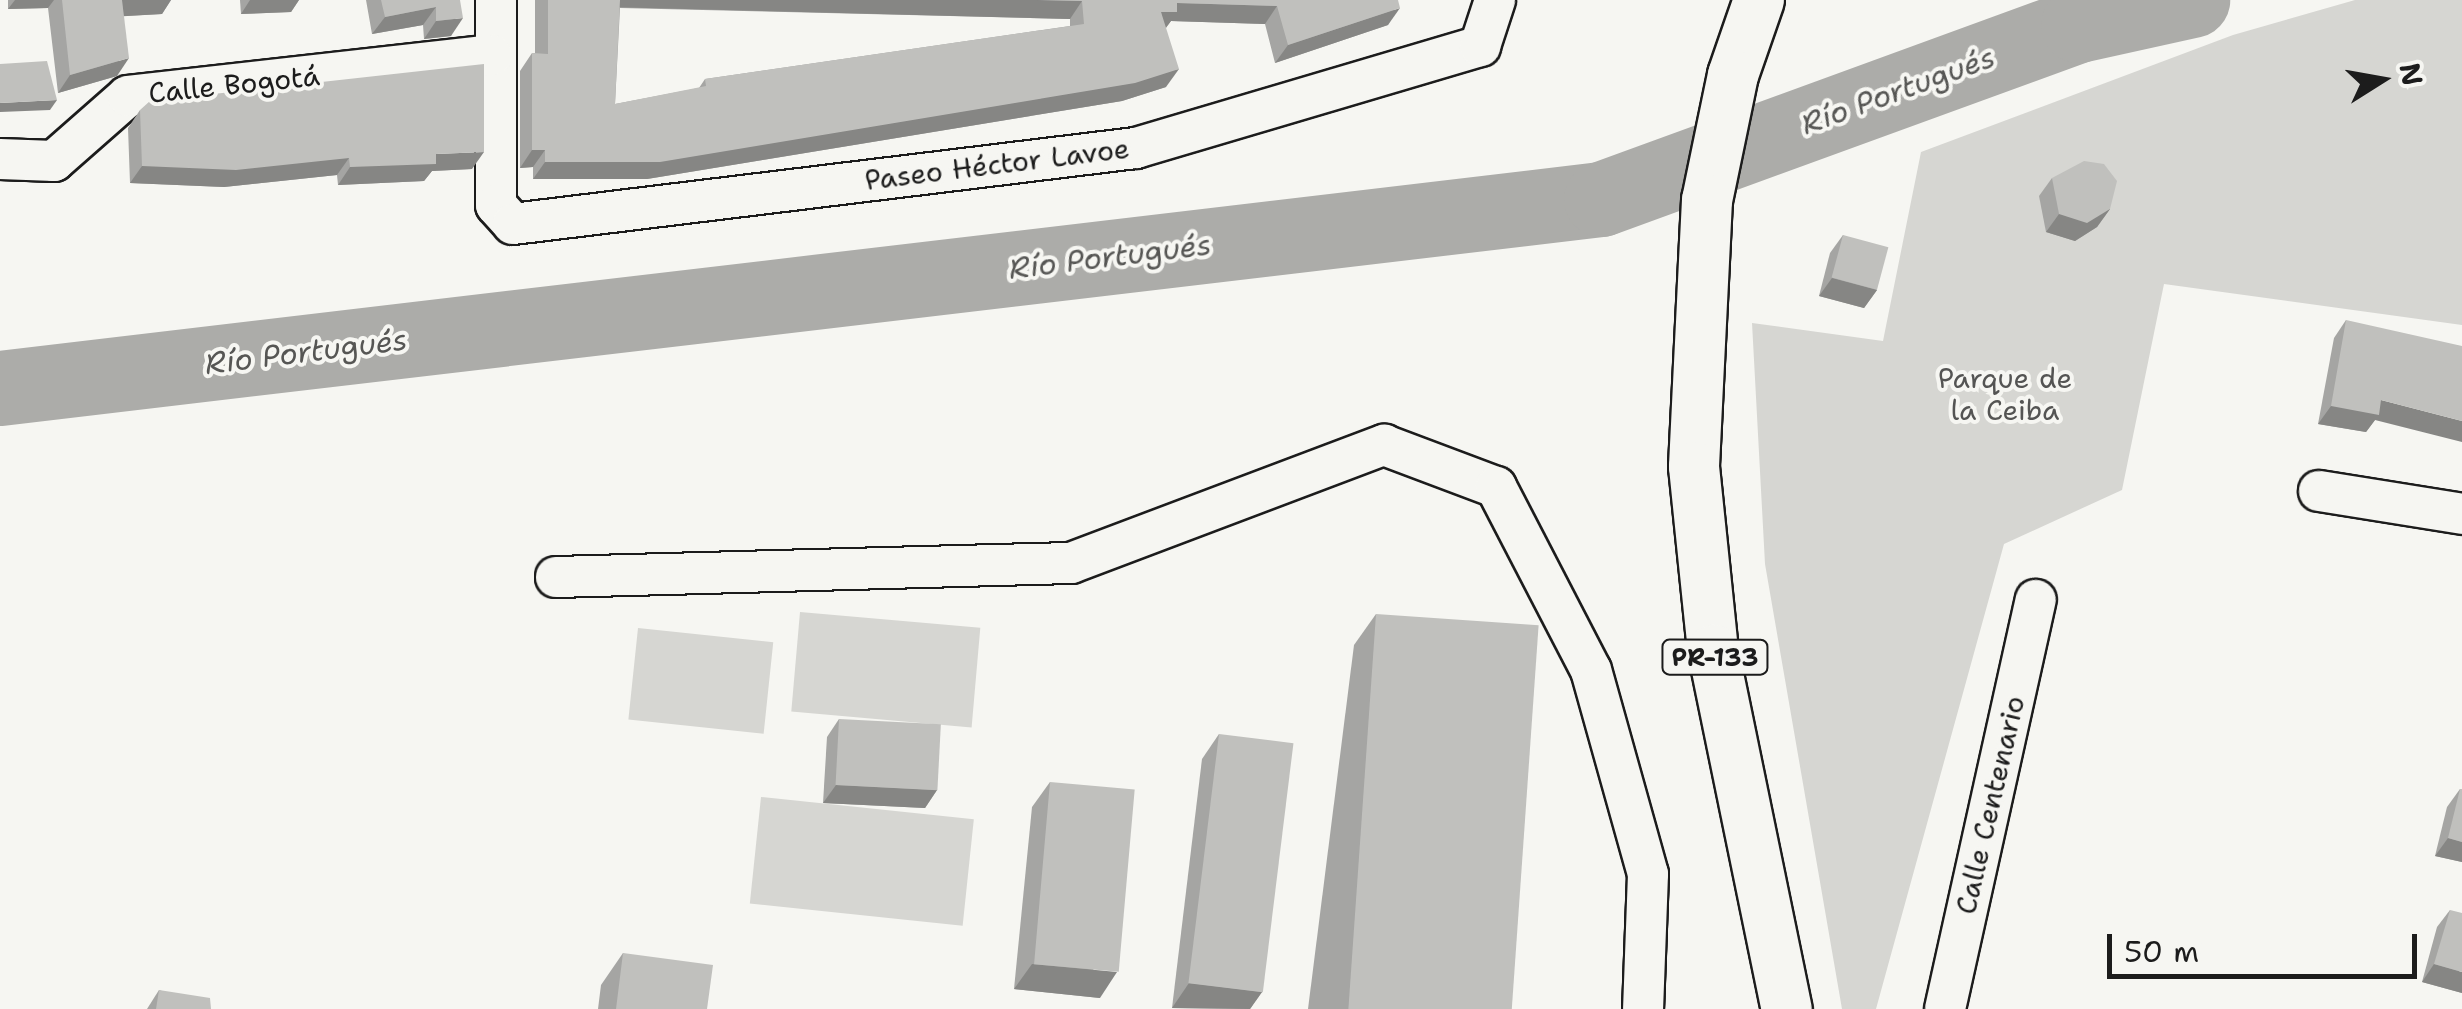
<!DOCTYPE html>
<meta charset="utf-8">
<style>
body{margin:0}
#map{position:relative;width:2462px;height:1009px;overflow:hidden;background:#f6f6f2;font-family:"Shantell Sans",sans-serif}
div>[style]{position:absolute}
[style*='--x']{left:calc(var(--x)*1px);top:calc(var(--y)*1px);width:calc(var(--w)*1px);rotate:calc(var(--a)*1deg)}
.green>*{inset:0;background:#d6d6d2;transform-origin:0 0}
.river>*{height:75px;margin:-37.5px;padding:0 37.5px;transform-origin:37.5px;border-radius:37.5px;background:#acaca9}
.roads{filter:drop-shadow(2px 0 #1c1c1c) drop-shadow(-2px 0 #1c1c1c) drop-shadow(0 2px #1c1c1c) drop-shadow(0 -2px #1c1c1c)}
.minor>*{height:40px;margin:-20px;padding:0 20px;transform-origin:20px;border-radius:20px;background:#f6f6f2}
.major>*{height:50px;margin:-25px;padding:0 25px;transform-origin:25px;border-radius:25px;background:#f6f6f2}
.wall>*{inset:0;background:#a5a5a3}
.shaded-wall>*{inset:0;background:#868684}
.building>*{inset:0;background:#c0c0bd;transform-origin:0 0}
span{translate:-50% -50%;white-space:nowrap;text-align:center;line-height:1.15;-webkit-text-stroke:8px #f6f6f2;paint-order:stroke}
.shield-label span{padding:2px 8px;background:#f6f6f2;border:2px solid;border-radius:8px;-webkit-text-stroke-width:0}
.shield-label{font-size:25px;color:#1c1c1c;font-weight:700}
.street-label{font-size:28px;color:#1c1c1c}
.park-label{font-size:28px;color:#545453}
.water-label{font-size:30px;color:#565654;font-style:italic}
.north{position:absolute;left:2332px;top:30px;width:100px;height:100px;-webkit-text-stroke:8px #f6f6f2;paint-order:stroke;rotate:79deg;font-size:28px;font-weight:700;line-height:40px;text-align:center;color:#1c1c1c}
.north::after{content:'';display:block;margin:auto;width:35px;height:45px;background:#1c1c1c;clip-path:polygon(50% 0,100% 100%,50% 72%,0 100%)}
.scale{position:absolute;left:2107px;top:934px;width:310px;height:45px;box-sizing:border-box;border:5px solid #1c1c1c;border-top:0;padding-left:12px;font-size:30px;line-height:35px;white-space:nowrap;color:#1c1c1c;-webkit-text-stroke:8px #f6f6f2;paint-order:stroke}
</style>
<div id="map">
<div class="green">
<div style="clip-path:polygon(2355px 0,2462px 0,2462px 325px,2164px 284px,2122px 490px,2004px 544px,1876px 1009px,1842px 1009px,1765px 564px,1752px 323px,1883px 341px,1921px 152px,2233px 35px)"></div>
<div style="left:800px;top:612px;width:181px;height:100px;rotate:5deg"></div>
<div style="left:638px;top:628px;width:136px;height:92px;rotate:6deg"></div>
<div style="left:761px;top:797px;width:214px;height:107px;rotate:6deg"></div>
</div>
<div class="river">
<div style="--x:0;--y:388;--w:1612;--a:-6.73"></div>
<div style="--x:1601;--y:199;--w:508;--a:-20.04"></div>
<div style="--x:2078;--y:25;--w:117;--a:-12.4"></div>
</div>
<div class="roads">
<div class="minor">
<div style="--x:496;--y:0;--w:205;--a:90"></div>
<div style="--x:496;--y:205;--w:25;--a:48"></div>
<div style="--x:513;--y:224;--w:628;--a:-6.96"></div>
<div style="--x:1136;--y:148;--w:359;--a:-16.5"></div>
<div style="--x:1480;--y:46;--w:48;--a:-71.9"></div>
<div style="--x:0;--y:159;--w:54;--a:2.1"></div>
<div style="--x:54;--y:161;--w:98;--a:-41.3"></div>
<div style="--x:128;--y:96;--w:366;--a:-6.4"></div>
<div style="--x:2319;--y:491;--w:145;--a:9.1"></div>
<div style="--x:556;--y:577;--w:515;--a:-1.56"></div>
<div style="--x:1071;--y:563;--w:335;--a:-20.7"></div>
<div style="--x:1384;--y:445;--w:120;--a:20.6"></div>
<div style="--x:1496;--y:487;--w:206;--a:62.6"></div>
<div style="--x:1591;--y:670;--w:212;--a:74.4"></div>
<div style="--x:1648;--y:874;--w:135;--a:92.1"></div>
<div style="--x:1945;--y:1009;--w:419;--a:-77.5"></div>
</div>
<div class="major">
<div style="--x:1759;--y:0;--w:79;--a:109.1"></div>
<div style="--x:1733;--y:75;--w:128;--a:101.7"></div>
<div style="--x:1707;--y:200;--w:267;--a:92.8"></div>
<div style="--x:1694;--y:467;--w:184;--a:84.1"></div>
<div style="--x:1713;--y:650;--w:367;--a:78.4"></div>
</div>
</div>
<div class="wall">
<div style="clip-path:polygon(8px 0,171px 0,162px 14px,124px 16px,117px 76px,58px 93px,48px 8px,8px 9px)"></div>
<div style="clip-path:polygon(240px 0,299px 0,291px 12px,241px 14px)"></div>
<div style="clip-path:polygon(366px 0,460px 0,451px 36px,424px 39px,423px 25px,372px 34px)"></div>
<div style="clip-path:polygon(evenodd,535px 0,1398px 0,1388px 25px,1275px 63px,1265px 24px,1171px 21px,1166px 28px,1166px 87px,1122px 101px,647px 179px,533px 179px,533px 167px,520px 168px,520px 71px,532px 53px,535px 53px,535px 0,620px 8px,1070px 19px,1070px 26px,705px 79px,699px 88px,615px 104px,620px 8px)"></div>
<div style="clip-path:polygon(140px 110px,472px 169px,432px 171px,424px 181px,338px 185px,337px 175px,224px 187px,130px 183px,128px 128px)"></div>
<div style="clip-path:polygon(2052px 178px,2110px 209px,2097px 227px,2075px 241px,2046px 232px,2039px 196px)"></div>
<div style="clip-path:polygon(1843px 235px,1877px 290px,1864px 308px,1819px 296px,1830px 253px)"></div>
<div style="clip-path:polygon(2346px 320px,2375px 420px,2366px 432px,2318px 424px,2334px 338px)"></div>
<div style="clip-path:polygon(1376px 614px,1487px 1009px,1308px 1009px,1354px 645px)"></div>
<div style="clip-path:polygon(839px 719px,937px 790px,925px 808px,823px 803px,827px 737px)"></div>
<div style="clip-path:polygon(1219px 734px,1262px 992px,1250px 1009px,1172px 1008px,1202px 759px)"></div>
<div style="clip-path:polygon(1050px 782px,1100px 998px,1014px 989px,1032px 807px)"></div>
<div style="clip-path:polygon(2460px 789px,2462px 789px,2462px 862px,2435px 856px,2447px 807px)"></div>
<div style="clip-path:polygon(2450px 910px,2462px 993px,2422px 982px,2437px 927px)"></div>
<div style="clip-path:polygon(623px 953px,707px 1009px,598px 1009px,601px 985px)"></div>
<div style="clip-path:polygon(159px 990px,211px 1009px,147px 1009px)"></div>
</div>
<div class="shaded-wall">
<div style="clip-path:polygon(15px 0,54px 0,48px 8px,8px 9px)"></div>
<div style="clip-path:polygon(121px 0,171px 0,162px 14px,110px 17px)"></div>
<div style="clip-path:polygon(250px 0,299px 0,291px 12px,241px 14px)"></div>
<div style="clip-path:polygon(614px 0,1037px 0,1082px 1px,1070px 19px,608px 7px)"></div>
<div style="clip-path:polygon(1177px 3px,1277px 6px,1265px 24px,1171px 21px,1164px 30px,1161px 12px)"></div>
<div style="clip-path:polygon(436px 7px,423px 25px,372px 34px,385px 17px)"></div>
<div style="clip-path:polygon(1400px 8px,1388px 25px,1275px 63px,1288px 45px)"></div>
<div style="clip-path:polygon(463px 18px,451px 36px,424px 39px,436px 21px)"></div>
<div style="clip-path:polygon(129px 58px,117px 76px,58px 93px,70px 75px)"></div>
<div style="clip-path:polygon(1179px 69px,1166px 87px,1122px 101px,647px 179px,533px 179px,545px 162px)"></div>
<div style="clip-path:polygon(57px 100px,50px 110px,0 112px,0 103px)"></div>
<div style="clip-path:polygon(532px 150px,545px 150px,533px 167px,520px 168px)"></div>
<div style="clip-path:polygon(484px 152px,472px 169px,432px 171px,424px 181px,338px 185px,350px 167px,436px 154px)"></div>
<div style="clip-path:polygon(349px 158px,337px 175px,224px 187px,130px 183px,142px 166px)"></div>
<div style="clip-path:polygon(2110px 209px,2097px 227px,2075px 241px,2046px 232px,2059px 214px)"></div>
<div style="clip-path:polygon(1832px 278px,1877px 290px,1864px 308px,1819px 296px)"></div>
<div style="clip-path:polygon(2381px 400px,2462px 421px,2462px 442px,2375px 420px,2366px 432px,2318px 424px,2331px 406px)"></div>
<div style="clip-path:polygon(836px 785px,937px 790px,925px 808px,823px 803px)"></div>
<div style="clip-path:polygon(2448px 838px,2462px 842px,2462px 862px,2435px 856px)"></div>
<div style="clip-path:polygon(1032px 964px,1117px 972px,1100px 998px,1014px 989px)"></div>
<div style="clip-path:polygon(2434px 964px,2462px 972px,2462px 993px,2422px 982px)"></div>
<div style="clip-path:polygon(1189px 983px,1262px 992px,1250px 1009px,1172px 1008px)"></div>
</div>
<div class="building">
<div style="clip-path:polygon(62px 0,122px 0,129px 58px,70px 75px)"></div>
<div style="clip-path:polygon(381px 0,460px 0,463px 18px,436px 21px,436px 7px,385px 17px)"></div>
<div style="clip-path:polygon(548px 0,620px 0,615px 104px,706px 86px,705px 79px,1084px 24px,1082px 1px,1037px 0,1398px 0,1400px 8px,1288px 45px,1277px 6px,1177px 3px,1177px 12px,1161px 12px,1179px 69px,1135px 83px,660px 162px,545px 162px,545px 150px,532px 150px,532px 53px,548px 54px)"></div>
<div style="clip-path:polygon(47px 61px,57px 100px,0 103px,0 64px)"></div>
<div style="clip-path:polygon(484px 64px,484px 152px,436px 154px,436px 164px,350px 167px,349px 158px,236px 170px,142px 166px,140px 110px,150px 101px)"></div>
<div style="clip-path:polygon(2084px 161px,2104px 164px,2117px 181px,2110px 209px,2087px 223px,2059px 214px,2052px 178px)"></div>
<div style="left:1843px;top:235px;width:47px;height:44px;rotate:15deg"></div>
<div style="clip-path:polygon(2346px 320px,2462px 346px,2462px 421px,2381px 400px,2379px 415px,2331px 406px)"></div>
<div style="left:1376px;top:614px;width:163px;height:398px;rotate:4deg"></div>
<div style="left:839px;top:719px;width:102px;height:66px;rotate:3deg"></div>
<div style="left:1219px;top:734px;width:75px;height:251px;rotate:7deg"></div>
<div style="left:1050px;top:782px;width:85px;height:183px;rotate:5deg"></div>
<div style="clip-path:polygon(2460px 789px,2462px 789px,2462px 842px,2448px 838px)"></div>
<div style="clip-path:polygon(2450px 910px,2462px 913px,2462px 972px,2434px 964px)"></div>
<div style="clip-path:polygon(623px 953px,713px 965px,707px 1009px,616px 1009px)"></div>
<div style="clip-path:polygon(159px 990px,210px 998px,211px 1009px,156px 1009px)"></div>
</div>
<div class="shield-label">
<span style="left:1715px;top:657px">PR-133</span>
</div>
<div class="street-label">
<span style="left:234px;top:84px;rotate:-6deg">Calle Bogotá</span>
<span style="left:997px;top:164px;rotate:-7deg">Paseo Héctor Lavoe</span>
<span style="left:1990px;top:805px;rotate:-77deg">Calle Centenario</span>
</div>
<div class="park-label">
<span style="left:2005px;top:394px">Parque de<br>la Ceiba</span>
</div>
<div class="water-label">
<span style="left:1898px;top:91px;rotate:-20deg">Río Portugués</span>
<span style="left:1110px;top:257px;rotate:-7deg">Río Portugués</span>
<span style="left:306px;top:352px;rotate:-7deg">Río Portugués</span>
</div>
<div class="north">N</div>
<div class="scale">50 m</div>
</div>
